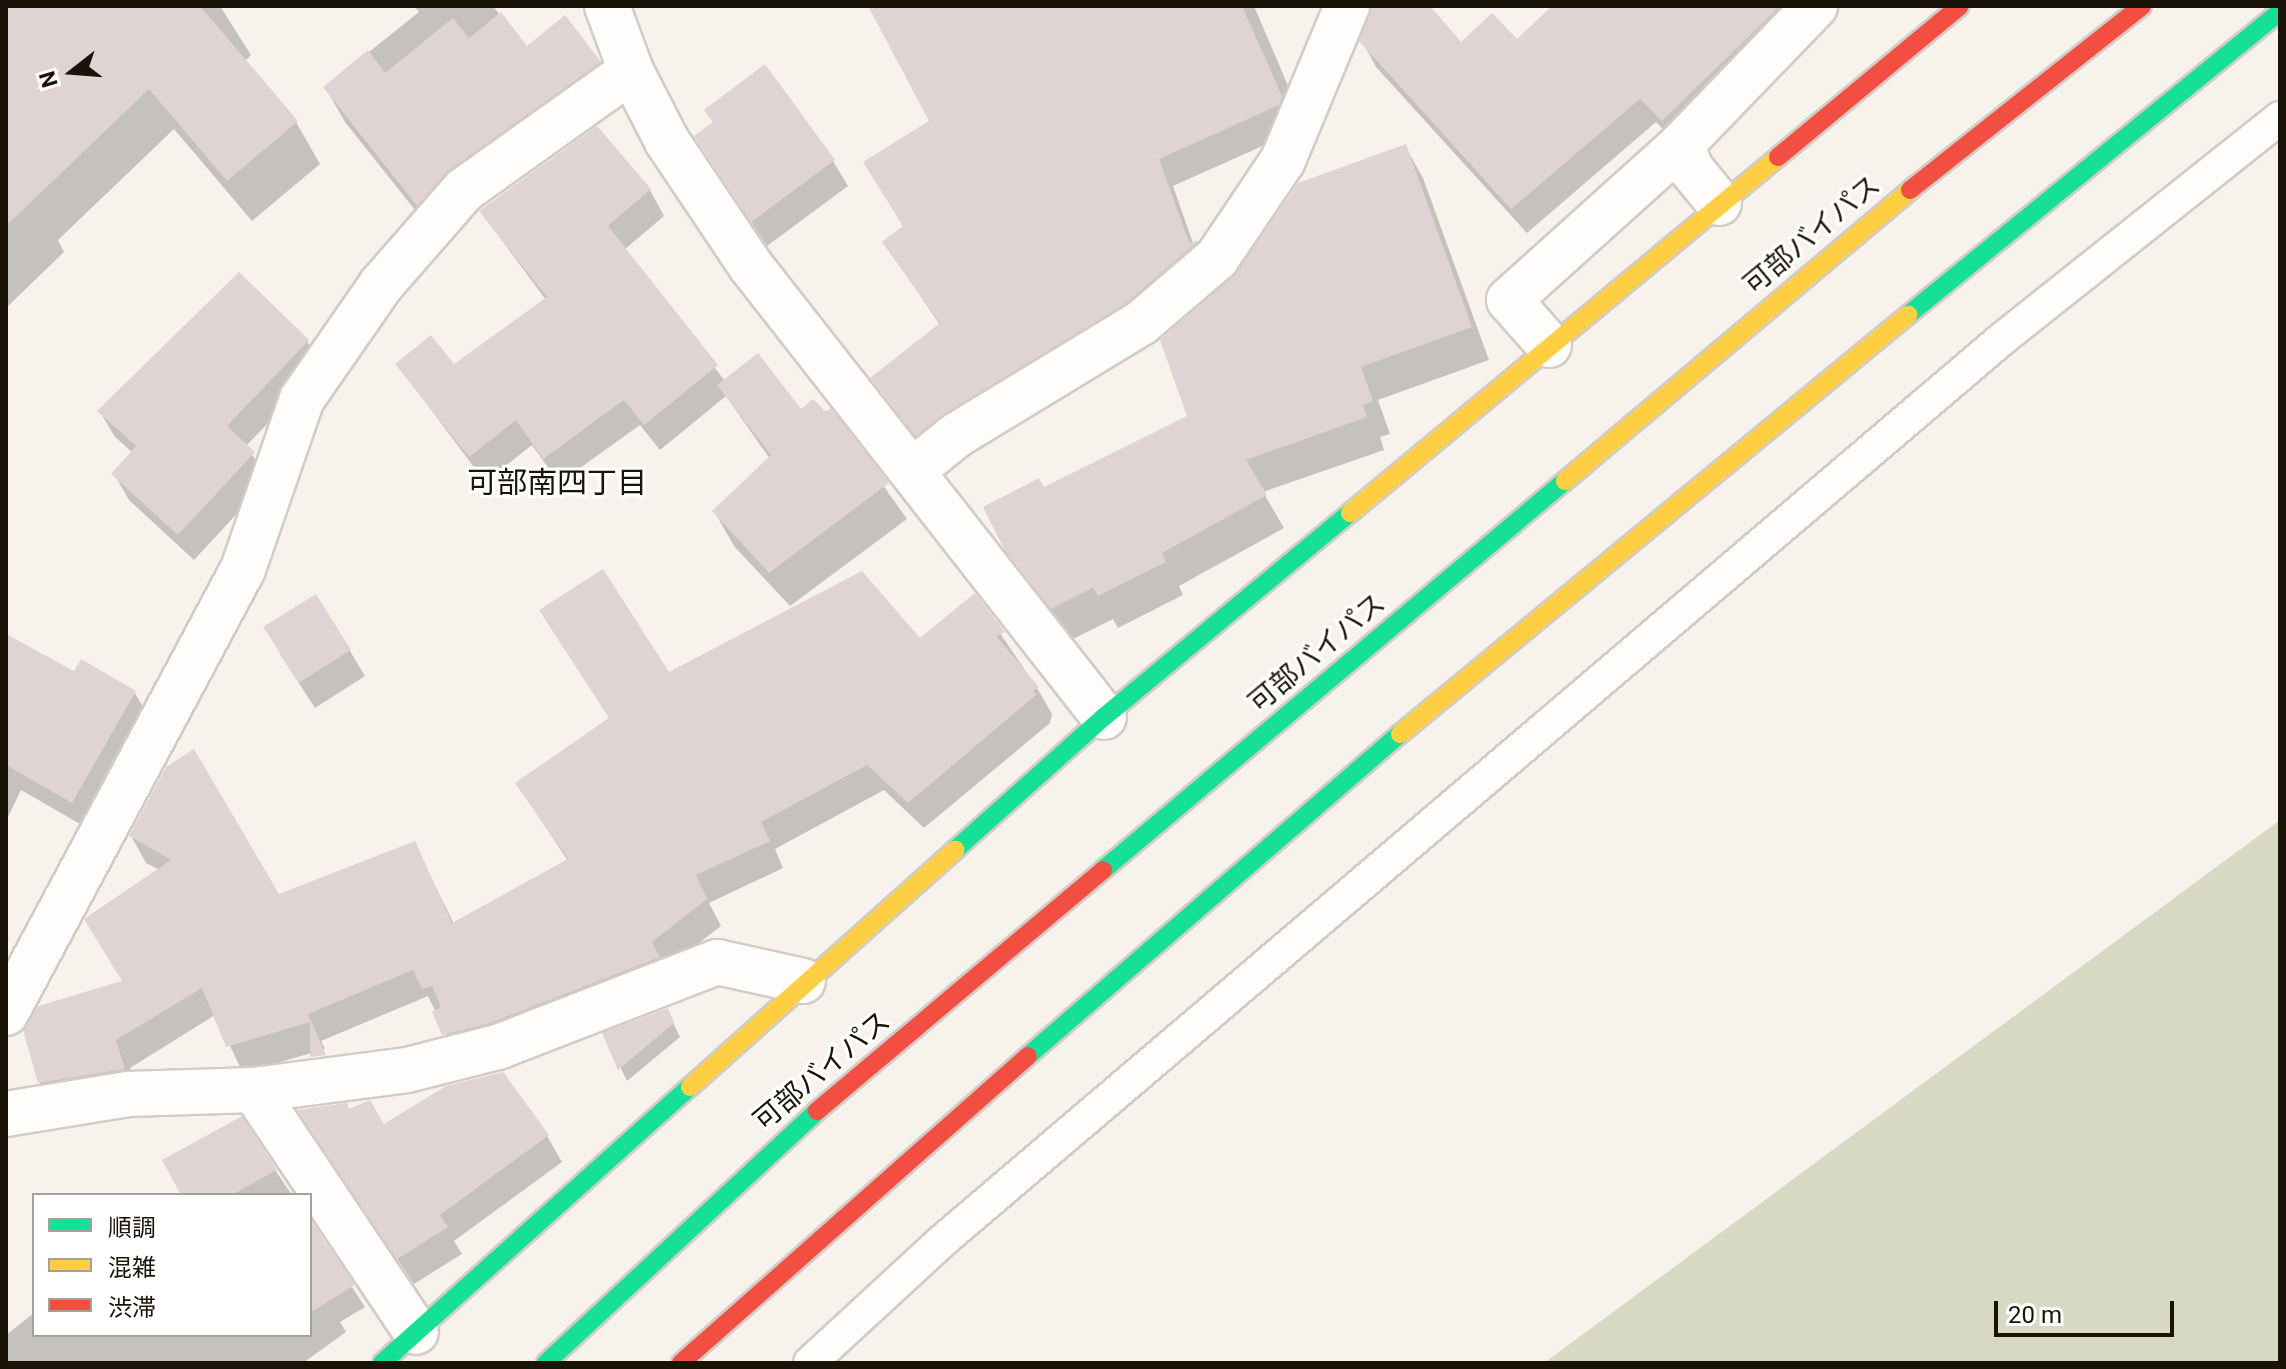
<!DOCTYPE html>
<meta charset="utf-8">
<style>
body{margin:0}
#map{position:relative;width:2286px;height:1369px;overflow:hidden;background:#f7f2ec;font-family:Roboto,"Noto Sans JP",sans-serif}
div>[style]{position:absolute}
[style*='--x']{left:calc(var(--x)*1px);top:calc(var(--y)*1px);width:calc(var(--w)*1px);rotate:calc(var(--a)*1deg)}
.green>*{inset:0;background:#d8d9c2}
.shadow>*{inset:0;background:#0003}
.building>*{inset:0;background:#dfd3d4;transform-origin:0 0}
.roads{filter:drop-shadow(2px 0 #d3ccc5) drop-shadow(-2px 0 #d3ccc5) drop-shadow(0 2px #d3ccc5) drop-shadow(0 -2px #d3ccc5)}
.lane>*{height:32px;margin:-16px;padding:0 16px;transform-origin:16px;border-radius:16px;background:#fefdfc}
.street>*{height:44px;margin:-22px;padding:0 22px;transform-origin:22px;border-radius:22px;background:#fefdfc}
.fast>*{height:18px;margin:-9px;padding:0 9px;transform-origin:9px;border-radius:9px;background:#16e098}
.slow>*{height:18px;margin:-9px;padding:0 9px;transform-origin:9px;border-radius:9px;background:#ffcf43}
.jam>*{height:18px;margin:-9px;padding:0 9px;transform-origin:9px;border-radius:9px;background:#f24e42}
span{translate:-50% -50%;white-space:nowrap;text-align:center;line-height:1.15;-webkit-text-stroke:6px #fff;paint-order:stroke}
.street-label{font-size:28px;color:#1a1308}
.neighbourhood-label{font-size:30px;color:#1a1308}
.frame{position:absolute;inset:0;border:8px solid #1a1308;pointer-events:none}
.legend{position:absolute;left:32px;top:1193px;width:280px;height:144px;box-sizing:border-box;background:#fff;border:2px solid #a3a19c;margin:0;padding:10px 14px;list-style:none;font-size:24px;color:#1a1308}
.legend li{display:flex;align-items:center;gap:16px;height:40px}
.legend b{width:40px;border:2px solid #a3a19c}
.north{position:absolute;left:32px;top:32px;width:80px;height:80px;-webkit-text-stroke:6px #fff;paint-order:stroke;rotate:253deg;font-size:22px;font-weight:700;line-height:32px;text-align:center;color:#1a1308}
.north::after{content:'';display:block;margin:auto;width:28px;height:36px;background:#1a1308;clip-path:polygon(50% 0,100% 100%,50% 72%,0 100%)}
.scale{position:absolute;left:1994px;top:1301px;width:180px;height:36px;box-sizing:border-box;border:4px solid #1a1308;border-top:0;padding-left:10px;font-size:24px;line-height:28px;white-space:nowrap;color:#1a1308;-webkit-text-stroke:6px #fff;paint-order:stroke}
</style>
<div id="map">
<div class="green">
<div style="clip-path:polygon(2280px 820px,2280px 1363px,1544px 1363px)"></div>
</div>
<div class="shadow">
<div style="clip-path:polygon(6px 6px,220px 6px,251px 55px,244px 62px,296px 122px,320px 164px,252px 221px,174px 129px,58px 240px,64px 252px,6px 308px)"></div>
<div style="clip-path:polygon(414px 6px,493px 6px,526px 49px,599px 63px,619px 98px,469px 205px,438px 239px,345px 122px,325px 87px,419px 12px)"></div>
<div style="clip-path:polygon(871px 6px,1254px 6px,1297px 107px,1294px 132px,1173px 186px,1193px 243px,1199px 241px,1214px 267px,933px 462px,873px 378px,940px 325px,884px 242px,905px 228px,932px 122px)"></div>
<div style="clip-path:polygon(1371px 6px,1427px 6px,1461px 45px,1517px 41px,1572px 6px,1822px 6px,1678px 145px,1656px 122px,1527px 233px,1376px 67px,1362px 41px)"></div>
<div style="clip-path:polygon(696px 137px,833px 161px,848px 186px,767px 246px)"></div>
<div style="clip-path:polygon(1405px 146px,1423px 178px,1489px 360px,1378px 400px,1390px 434px,1380px 437px,1384px 450px,1263px 492px,1284px 528px,1179px 586px,1183px 595px,1118px 628px,1113px 619px,1071px 640px,1006px 548px,1043px 490px,1190px 417px)"></div>
<div style="clip-path:polygon(650px 190px,664px 216px,624px 250px,725px 381px,801px 412px,830px 411px,907px 519px,790px 606px,734px 546px,714px 511px,770px 459px,726px 396px,660px 450px,640px 425px,559px 483px,532px 445px,485px 482px,397px 364px,453px 366px,546px 300px,481px 212px)"></div>
<div style="clip-path:polygon(307px 341px,322px 367px,246px 446px,269px 479px,194px 560px,129px 500px,114px 474px,133px 453px,115px 437px,100px 412px)"></div>
<div style="clip-path:polygon(975px 596px,1037px 688px,1052px 714px,1050px 723px,924px 828px,884px 790px,775px 849px,783px 868px,709px 903px,721px 926px,665px 969px,459px 1061px,428px 996px,321px 1041px,325px 1049px,243px 1073px,215px 1015px,130px 1068px,139px 1096px,56px 1109px,40px 1083px,124px 982px,160px 870px,146px 863px,131px 836px,279px 896px,414px 843px,454px 924px,568px 861px,517px 784px,669px 675px,919px 641px)"></div>
<div style="clip-path:polygon(6px 636px,75px 673px,135px 693px,150px 719px,87px 828px,21px 790px,6px 821px)"></div>
<div style="clip-path:polygon(350px 651px,365px 676px,315px 708px,280px 654px)"></div>
<div style="clip-path:polygon(667px 1010px,680px 1037px,627px 1081px,605px 1035px)"></div>
<div style="clip-path:polygon(384px 1127px,547px 1136px,562px 1162px,454px 1241px,462px 1254px,414px 1284px,315px 1136px)"></div>
<div style="clip-path:polygon(256px 1142px,292px 1195px,188px 1195px)"></div>
<div style="clip-path:polygon(310px 1222px,365px 1307px,340px 1322px,346px 1332px,303px 1363px,6px 1363px,6px 1335px,34px 1313px,34px 1335px,310px 1335px)"></div>
</div>
<div class="building">
<div style="clip-path:polygon(6px 6px,200px 6px,298px 121px,227px 181px,149px 89px,6px 226px)"></div>
<div style="clip-path:polygon(868px 6px,1242px 6px,1282px 96px,1279px 105px,1159px 159px,1189px 242px,1198px 241px,1126px 303px,916px 436px,870px 378px,940px 323px,882px 242px,903px 226px,863px 162px,929px 121px)"></div>
<div style="clip-path:polygon(1371px 6px,1430px 6px,1461px 42px,1492px 13px,1517px 39px,1552px 6px,1780px 6px,1662px 121px,1640px 99px,1511px 209px,1359px 41px)"></div>
<div style="clip-path:polygon(501px 12px,527px 46px,565px 15px,601px 62px,450px 170px,417px 206px,323px 87px,368px 50px,385px 73px,453px 18px,469px 38px)"></div>
<div style="clip-path:polygon(765px 64px,835px 160px,751px 222px,694px 136px,713px 122px,704px 110px)"></div>
<div style="clip-path:polygon(597px 126px,651px 189px,608px 226px,718px 365px,644px 425px,624px 400px,543px 459px,516px 420px,469px 457px,395px 364px,431px 335px,454px 364px,547px 297px,479px 211px)"></div>
<div style="clip-path:polygon(1406px 144px,1472px 327px,1361px 367px,1373px 401px,1363px 405px,1367px 417px,1246px 460px,1267px 495px,1162px 553px,1166px 562px,1098px 596px,1093px 588px,1051px 609px,1004px 549px,983px 507px,1039px 478px,1044px 487px,1187px 416px,1160px 340px,1237px 272px,1298px 183px)"></div>
<div style="clip-path:polygon(239px 272px,309px 340px,227px 426px,255px 452px,178px 535px,111px 474px,136px 446px,97px 411px)"></div>
<div style="clip-path:polygon(758px 353px,801px 409px,813px 399px,826px 412px,831px 408px,889px 483px,769px 573px,712px 511px,771px 455px,717px 385px)"></div>
<div style="clip-path:polygon(603px 569px,669px 672px,862px 571px,920px 638px,975px 593px,1005px 632px,996px 636px,1039px 687px,1033px 691px,1036px 695px,908px 803px,867px 765px,761px 822px,770px 841px,696px 875px,707px 899px,652px 942px,660px 957px,490px 1023px,442px 1035px,432px 1012px,441px 1007px,432px 986px,422px 989px,413px 970px,308px 1014px,326px 1055px,310px 1057px,310px 1022px,226px 1047px,202px 988px,116px 1040px,125px 1069px,38px 1083px,23px 1030px,38px 1006px,122px 981px,84px 919px,171px 860px,129px 836px,166px 767px,194px 749px,279px 894px,415px 841px,452px 923px,568px 859px,515px 783px,609px 718px,539px 610px)"></div>
<div style="left:316px;top:594px;width:66px;height:62px;rotate:58deg"></div>
<div style="clip-path:polygon(6px 634px,74px 671px,81px 659px,136px 691px,72px 803px,6px 765px)"></div>
<div style="clip-path:polygon(668px 1008px,674px 1023px,618px 1070px,602px 1033px)"></div>
<div style="clip-path:polygon(503px 1072px,549px 1135px,440px 1215px,448px 1227px,397px 1259px,297px 1110px,347px 1103px,349px 1109px,370px 1100px,384px 1124px,446px 1086px)"></div>
<div style="clip-path:polygon(242px 1116px,277px 1170px,232px 1195px,181px 1195px,162px 1160px)"></div>
<div style="clip-path:polygon(310px 1219px,355px 1285px,310px 1313px)"></div>
</div>
<div class="roads">
<div class="lane">
<div style="--x:810;--y:1363;--w:178;--a:-42.7"></div>
<div style="--x:941;--y:1242;--w:1393;--a:-40.4"></div>
<div style="--x:2002;--y:339;--w:355;--a:-38.5"></div>
</div>
<div class="street">
<div style="--x:607;--y:6;--w:69;--a:69.7"></div>
<div style="--x:631;--y:71;--w:79;--a:62.8"></div>
<div style="--x:667;--y:141;--w:149;--a:56.2"></div>
<div style="--x:750;--y:265;--w:574;--a:51.93"></div>
<div style="--x:1681;--y:145;--w:26;--a:67"></div>
<div style="--x:1691;--y:169;--w:44;--a:50.5"></div>
<div style="--x:1549;--y:345;--w:60;--a:-131.6"></div>
<div style="--x:1509;--y:300;--w:232;--a:-42"></div>
<div style="--x:1681;--y:145;--w:193;--a:-46"></div>
<div style="--x:912;--y:471;--w:55;--a:-39.1"></div>
<div style="--x:955;--y:436;--w:218;--a:-31.3"></div>
<div style="--x:1141;--y:323;--w:100;--a:-40.5"></div>
<div style="--x:1217;--y:258;--w:118;--a:-56"></div>
<div style="--x:1283;--y:160;--w:167;--a:-67.4"></div>
<div style="--x:6;--y:1013;--w:503;--a:-61.91"></div>
<div style="--x:243;--y:569;--w:180;--a:-70.9"></div>
<div style="--x:302;--y:399;--w:139;--a:-55.3"></div>
<div style="--x:381;--y:285;--w:126;--a:-48.9"></div>
<div style="--x:464;--y:190;--w:205;--a:-35.5"></div>
<div style="--x:254;--y:1090;--w:291;--a:56.2"></div>
<div style="--x:6;--y:1114;--w:124;--a:-9.3"></div>
<div style="--x:128;--y:1094;--w:126;--a:-1.8"></div>
<div style="--x:254;--y:1090;--w:154;--a:-7.4"></div>
<div style="--x:407;--y:1070;--w:94;--a:-14.2"></div>
<div style="--x:498;--y:1047;--w:235;--a:-21.2"></div>
<div style="--x:717;--y:962;--w:88;--a:12.5"></div>
</div>
<div class="fast">
<div style="--x:1908;--y:315;--w:480;--a:-39.2"></div>
<div style="--x:955;--y:850;--w:200;--a:-41.8"></div>
<div style="--x:1104;--y:717;--w:320;--a:-39.7"></div>
<div style="--x:1103;--y:870;--w:604;--a:-40.1"></div>
<div style="--x:1028;--y:1056;--w:492;--a:-40.9"></div>
<div style="--x:382;--y:1363;--w:414;--a:-41.9"></div>
<div style="--x:546;--y:1363;--w:370;--a:-42.9"></div>
</div>
<div class="slow">
<div style="--x:1565;--y:481;--w:451;--a:-40.1"></div>
<div style="--x:1350;--y:513;--w:557;--a:-39.75"></div>
<div style="--x:1400;--y:734;--w:659;--a:-39.52"></div>
<div style="--x:690;--y:1087;--w:356;--a:-41.8"></div>
</div>
<div class="jam">
<div style="--x:1778;--y:157;--w:236;--a:-39.7"></div>
<div style="--x:1910;--y:190;--w:296;--a:-38.4"></div>
<div style="--x:817;--y:1111;--w:374;--a:-40.1"></div>
<div style="--x:681;--y:1363;--w:463;--a:-41.5"></div>
</div>
</div>
<div class="street-label">
<span style="left:1812px;top:235px;rotate:-40deg">可部バイパス</span>
<span style="left:1317px;top:653px;rotate:-40deg">可部バイパス</span>
<span style="left:822px;top:1071px;rotate:-40deg">可部バイパス</span>
</div>
<div class="neighbourhood-label">
<span style="left:557px;top:483px">可部南四丁目</span>
</div>
<div class="frame"></div>
<ul class="legend">
<li><b style="height:10px;background:#16e098"></b>順調</li>
<li><b style="height:10px;background:#ffcf43"></b>混雑</li>
<li><b style="height:10px;background:#f24e42"></b>渋滞</li>
</ul>
<div class="north">N</div>
<div class="scale">20 m</div>
</div>
